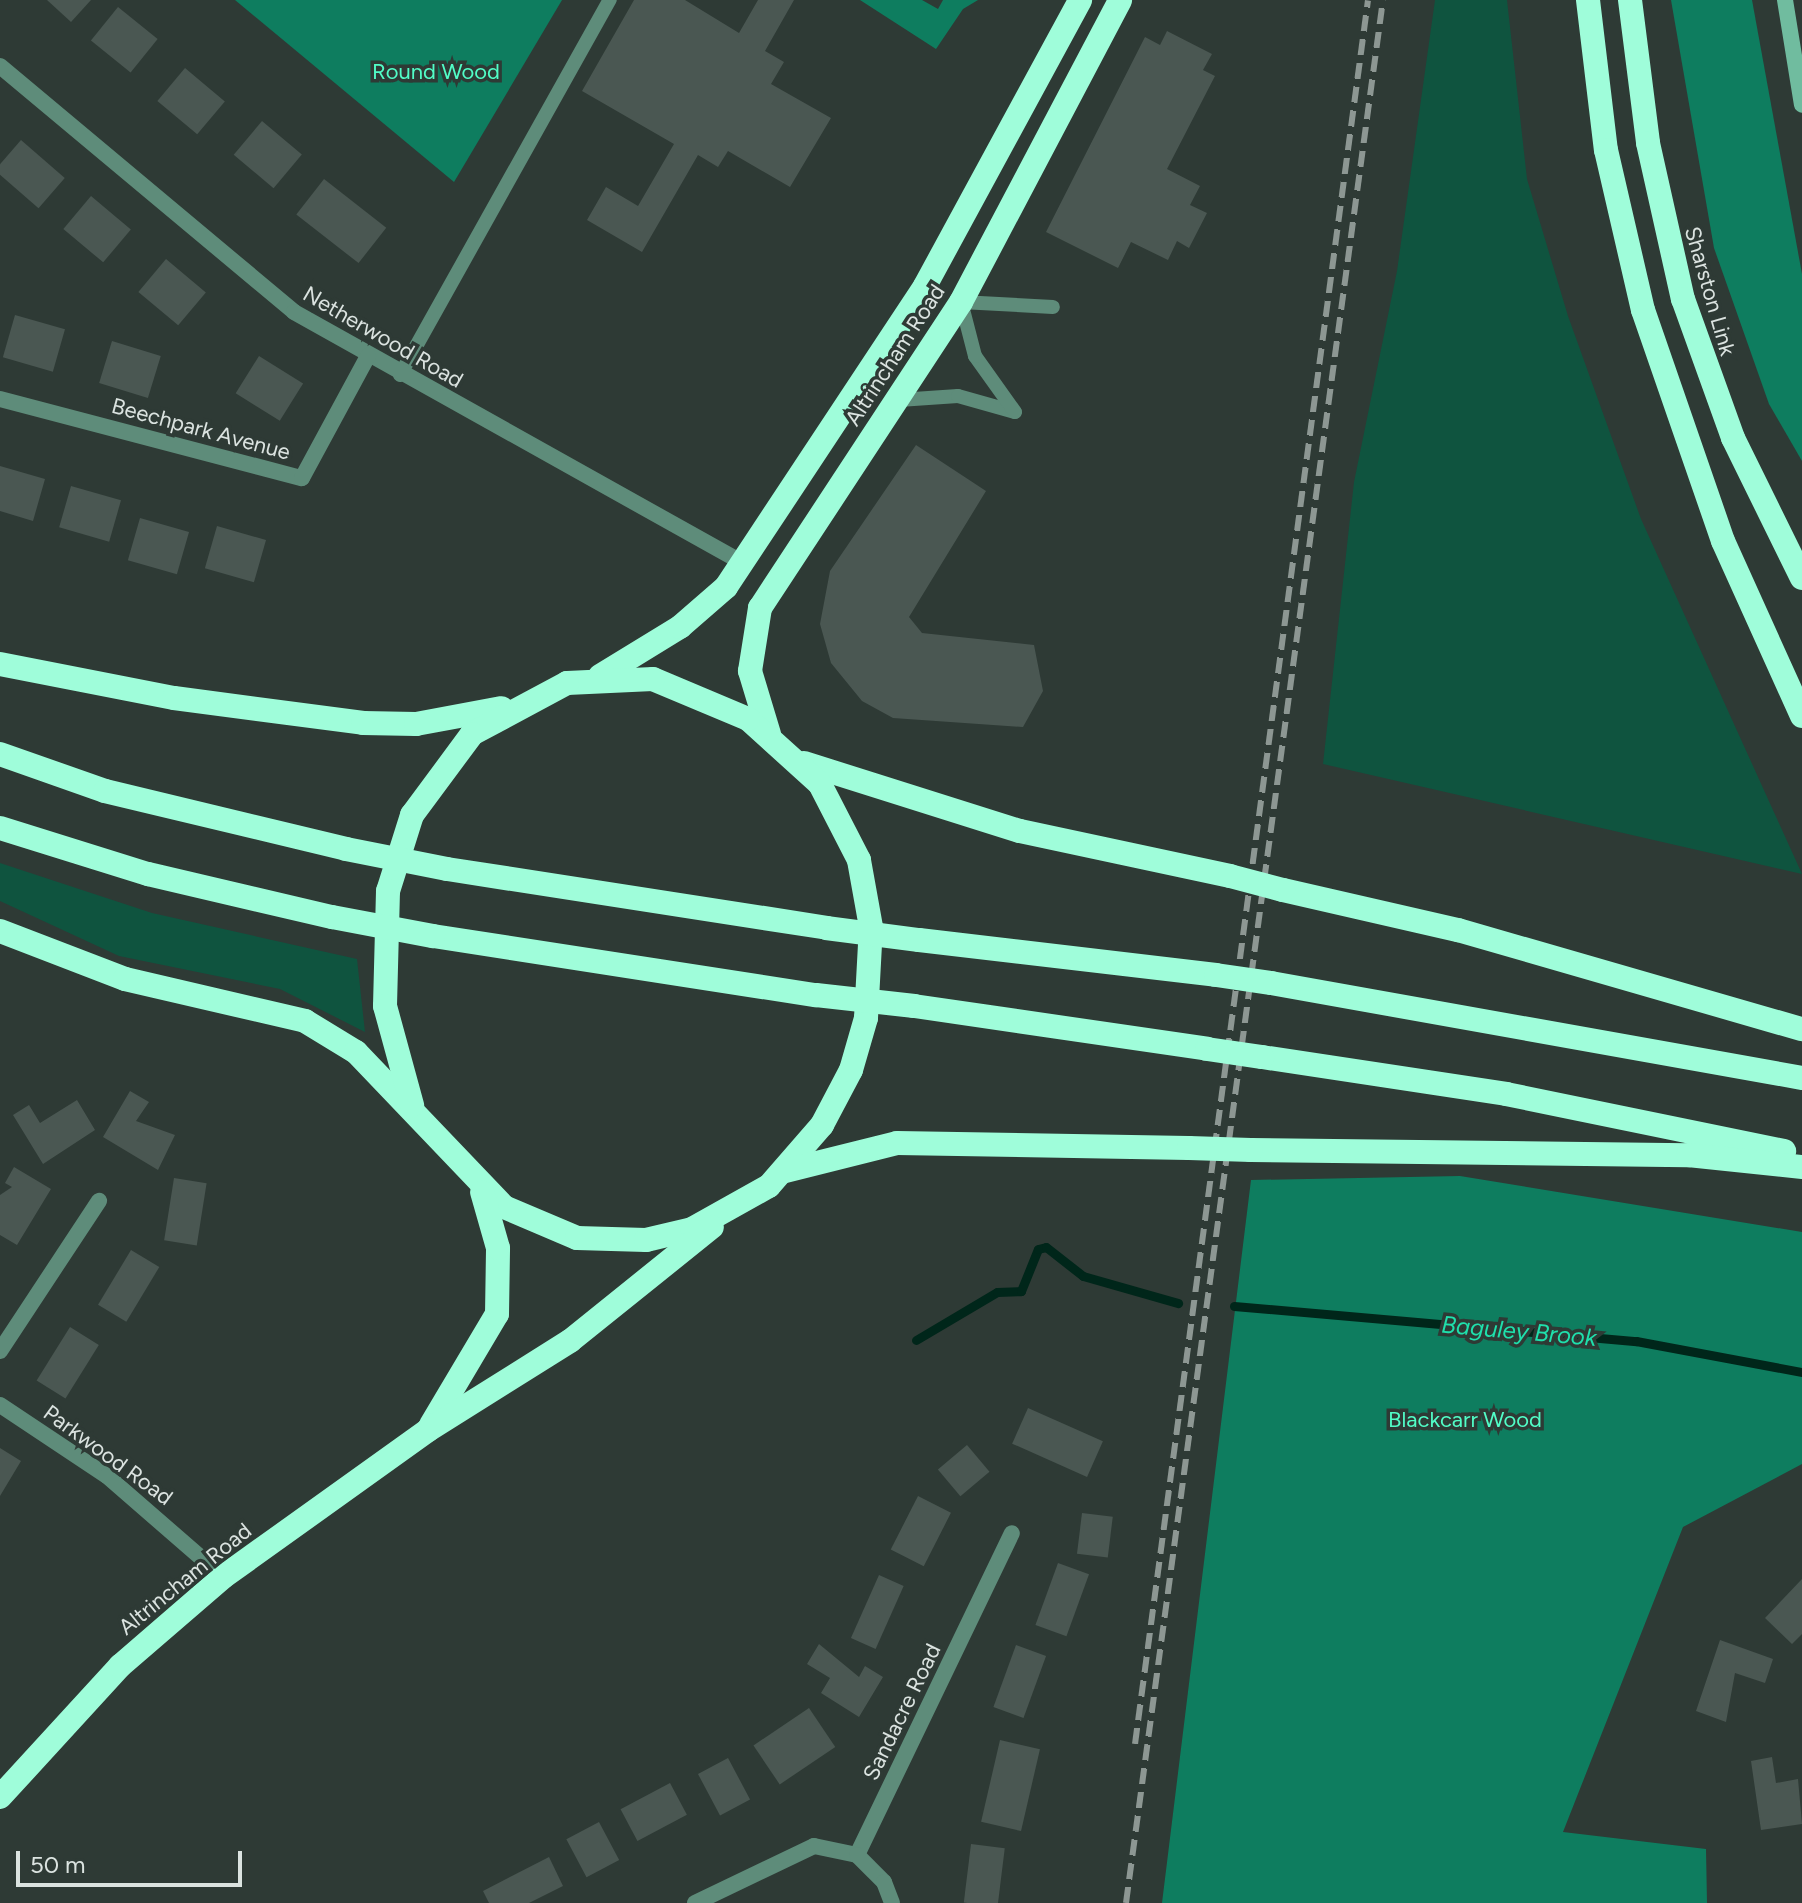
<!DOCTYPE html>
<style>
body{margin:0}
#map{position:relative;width:1802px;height:1903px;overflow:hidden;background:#2e3a35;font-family:Figtree,sans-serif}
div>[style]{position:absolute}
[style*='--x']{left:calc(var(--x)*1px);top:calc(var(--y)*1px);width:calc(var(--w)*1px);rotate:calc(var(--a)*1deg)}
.green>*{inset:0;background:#0f543f}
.forest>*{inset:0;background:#0e7d5f}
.stream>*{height:9px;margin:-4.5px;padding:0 4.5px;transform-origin:4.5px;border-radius:4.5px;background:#00261a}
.building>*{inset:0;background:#4a5752;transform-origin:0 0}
.lane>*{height:14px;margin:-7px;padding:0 7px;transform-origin:7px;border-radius:7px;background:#5e8c7a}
.street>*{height:16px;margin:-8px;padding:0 8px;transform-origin:8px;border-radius:8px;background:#5e8c7a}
.secondary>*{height:16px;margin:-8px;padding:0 8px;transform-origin:8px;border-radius:8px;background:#70bc9f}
.highway>*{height:24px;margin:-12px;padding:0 12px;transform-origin:12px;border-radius:12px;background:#9ffdda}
.rail>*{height:6px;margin-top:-3px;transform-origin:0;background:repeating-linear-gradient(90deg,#8d9793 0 16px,transparent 0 24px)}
.highway-bridge>*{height:24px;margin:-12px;padding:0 12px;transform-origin:12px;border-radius:12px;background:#9ffdda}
span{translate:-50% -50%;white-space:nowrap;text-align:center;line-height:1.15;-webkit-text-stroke:7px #2e3a35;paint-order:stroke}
.park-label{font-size:22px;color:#51fdc7}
.street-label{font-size:22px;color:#dbe3e0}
.water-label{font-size:24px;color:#1fe0ac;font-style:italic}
.scale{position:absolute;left:16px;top:1851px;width:226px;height:36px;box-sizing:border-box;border:4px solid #dbe3e0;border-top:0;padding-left:10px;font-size:24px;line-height:28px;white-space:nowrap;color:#dbe3e0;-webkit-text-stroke:6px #2e3a35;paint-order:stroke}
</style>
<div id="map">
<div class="green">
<div style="clip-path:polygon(1435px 0,1507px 0,1527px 179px,1568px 316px,1641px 519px,1802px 874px,1323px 764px,1354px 482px,1397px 271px)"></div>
<div style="clip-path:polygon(0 863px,152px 913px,357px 959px,365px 1032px,280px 989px,119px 956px,0 901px)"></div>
</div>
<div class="forest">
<div style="clip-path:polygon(235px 0,562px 0,454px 182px)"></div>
<div style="clip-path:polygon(860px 0,922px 0,938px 9px,943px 0,978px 0,963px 9px,936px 49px)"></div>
<div style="clip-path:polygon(1671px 0,1752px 0,1802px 274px,1802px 461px,1769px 404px,1714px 248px)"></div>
<div style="clip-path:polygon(1460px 1176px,1802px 1232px,1802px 1464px,1683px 1527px,1563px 1832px,1706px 1849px,1707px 1903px,1162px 1903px,1251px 1180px)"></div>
</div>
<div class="stream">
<div style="--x:1234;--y:1306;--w:404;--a:5"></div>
<div style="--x:1636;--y:1341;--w:169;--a:10.6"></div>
<div style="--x:916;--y:1340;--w:94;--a:-30.7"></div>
<div style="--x:997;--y:1292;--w:24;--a:-2"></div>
<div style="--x:1021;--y:1291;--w:45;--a:-68"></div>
<div style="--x:1038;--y:1249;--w:8;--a:-14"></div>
<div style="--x:1046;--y:1247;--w:47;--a:38.1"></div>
<div style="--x:1083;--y:1276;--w:99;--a:15.9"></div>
</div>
<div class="building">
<div style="clip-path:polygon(47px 0,91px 0,71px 22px)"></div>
<div style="clip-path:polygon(634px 0,685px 0,739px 33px,758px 0,794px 0,765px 51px,784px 62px,771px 84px,831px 118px,790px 187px,728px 151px,718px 167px,698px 155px,642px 252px,587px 220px,606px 187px,638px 206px,674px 144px,582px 91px)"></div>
<div style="left:118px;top:7px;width:51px;height:43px;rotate:39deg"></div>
<div style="clip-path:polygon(1167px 31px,1212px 54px,1203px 70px,1215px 76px,1167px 169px,1200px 186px,1190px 205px,1207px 213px,1189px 248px,1177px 241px,1168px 260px,1131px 242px,1118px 268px,1046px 232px,1145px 37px,1160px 45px)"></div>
<div style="left:185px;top:68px;width:52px;height:43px;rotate:40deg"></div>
<div style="left:262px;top:121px;width:52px;height:44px;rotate:40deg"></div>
<div style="left:21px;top:140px;width:58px;height:40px;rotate:41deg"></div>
<div style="left:324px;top:179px;width:79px;height:45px;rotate:38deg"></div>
<div style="left:91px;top:196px;width:52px;height:43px;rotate:40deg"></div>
<div style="left:166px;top:259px;width:52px;height:43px;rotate:40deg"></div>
<div style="left:15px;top:315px;width:52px;height:44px;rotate:16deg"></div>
<div style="left:112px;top:341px;width:51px;height:44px;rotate:17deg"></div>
<div style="left:259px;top:356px;width:52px;height:44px;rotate:32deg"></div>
<div style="clip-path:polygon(916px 445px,986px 491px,909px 617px,922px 633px,1034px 645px,1043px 691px,1023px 727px,893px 718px,862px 701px,831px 663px,820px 624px,830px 571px)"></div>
<div style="clip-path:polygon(0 466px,45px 479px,33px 521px,0 511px)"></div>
<div style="left:71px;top:486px;width:52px;height:43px;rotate:16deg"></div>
<div style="left:140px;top:518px;width:51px;height:44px;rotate:16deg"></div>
<div style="left:217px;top:526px;width:51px;height:44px;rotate:16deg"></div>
<div style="clip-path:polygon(130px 1091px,149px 1102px,136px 1121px,175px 1135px,158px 1170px,103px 1137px)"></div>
<div style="clip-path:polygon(77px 1100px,95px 1130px,43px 1164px,13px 1115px,29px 1105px,40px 1123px)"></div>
<div style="clip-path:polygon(14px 1167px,51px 1189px,17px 1245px,0 1235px,0 1195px,12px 1187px,5px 1183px)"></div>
<div style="left:174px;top:1178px;width:33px;height:63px;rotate:9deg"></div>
<div style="left:131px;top:1250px;width:33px;height:64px;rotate:31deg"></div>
<div style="left:70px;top:1327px;width:34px;height:63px;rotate:32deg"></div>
<div style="left:1028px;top:1408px;width:82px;height:39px;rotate:24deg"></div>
<div style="left:967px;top:1445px;width:35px;height:38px;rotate:50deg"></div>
<div style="clip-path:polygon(0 1448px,21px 1461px,0 1496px)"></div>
<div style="left:918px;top:1496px;width:37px;height:60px;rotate:27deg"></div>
<div style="left:1082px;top:1513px;width:31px;height:41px;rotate:7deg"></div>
<div style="left:1058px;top:1563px;width:33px;height:66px;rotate:20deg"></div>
<div style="left:879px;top:1575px;width:27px;height:69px;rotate:24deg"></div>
<div style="clip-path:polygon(1802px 1579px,1802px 1634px,1792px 1644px,1765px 1618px)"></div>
<div style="clip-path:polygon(1720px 1640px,1773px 1659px,1765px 1683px,1735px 1673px,1726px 1722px,1696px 1711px)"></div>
<div style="clip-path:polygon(819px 1644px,859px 1677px,865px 1666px,883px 1677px,859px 1717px,821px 1693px,830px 1678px,807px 1664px)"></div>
<div style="left:1016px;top:1645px;width:32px;height:66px;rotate:20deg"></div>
<div style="left:809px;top:1708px;width:47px;height:67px;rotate:56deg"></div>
<div style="left:1000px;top:1740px;width:41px;height:84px;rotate:13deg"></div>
<div style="clip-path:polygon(1772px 1757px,1776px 1783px,1798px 1779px,1802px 1824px,1761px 1830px,1751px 1761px)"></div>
<div style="left:728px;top:1758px;width:47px;height:34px;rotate:62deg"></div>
<div style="left:670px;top:1783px;width:36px;height:56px;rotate:62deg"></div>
<div style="left:599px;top:1822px;width:43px;height:37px;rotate:62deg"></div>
<div style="left:971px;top:1844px;width:34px;height:59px;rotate:7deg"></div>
<div style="clip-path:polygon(549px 1857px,563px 1886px,529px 1903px,489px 1903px,483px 1891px)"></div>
</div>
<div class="lane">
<div style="--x:400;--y:375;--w:430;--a:-60.8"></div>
<div style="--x:899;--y:400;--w:59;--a:-3.9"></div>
<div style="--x:958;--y:396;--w:59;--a:15.7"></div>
<div style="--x:1015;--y:412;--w:69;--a:-125.5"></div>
<div style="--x:975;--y:356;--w:56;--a:-104.5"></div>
<div style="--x:961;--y:302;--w:92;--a:3.1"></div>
</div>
<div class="street">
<div style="--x:0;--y:66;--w:383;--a:39.9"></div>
<div style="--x:294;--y:312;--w:514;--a:29.21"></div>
<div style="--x:0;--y:399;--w:312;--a:14.7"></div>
<div style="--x:302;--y:478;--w:139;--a:-61.6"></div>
<div style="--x:0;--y:1351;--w:180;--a:-56.6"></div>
<div style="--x:0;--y:1405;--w:128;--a:33.6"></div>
<div style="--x:107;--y:1476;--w:154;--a:41"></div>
<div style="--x:857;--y:1855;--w:357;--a:-64.3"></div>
<div style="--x:695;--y:1903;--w:132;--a:-25.6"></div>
<div style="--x:814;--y:1846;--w:44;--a:11.8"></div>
<div style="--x:857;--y:1855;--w:38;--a:45"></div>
<div style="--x:884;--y:1882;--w:22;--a:69"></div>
</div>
<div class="secondary">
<div style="--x:1785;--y:0;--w:106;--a:80.8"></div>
</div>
<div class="highway">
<div style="--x:1588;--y:0;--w:151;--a:83.2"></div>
<div style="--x:1606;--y:150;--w:164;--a:77"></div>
<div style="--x:1643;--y:310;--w:244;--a:70.9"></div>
<div style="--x:1723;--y:541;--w:192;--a:65.7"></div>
<div style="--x:1630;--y:0;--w:144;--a:82.8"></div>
<div style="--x:1648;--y:143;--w:160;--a:77.4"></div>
<div style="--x:1683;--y:299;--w:148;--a:70.2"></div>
<div style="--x:1733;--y:438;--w:156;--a:63.8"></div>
<div style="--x:0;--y:664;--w:177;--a:11.1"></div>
<div style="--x:174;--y:698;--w:191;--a:7.5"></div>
<div style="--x:363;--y:723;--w:53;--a:1.1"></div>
<div style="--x:416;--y:724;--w:87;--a:-10.5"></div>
<div style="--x:600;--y:676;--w:94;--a:-31.5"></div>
<div style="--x:680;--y:627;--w:61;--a:-41"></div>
<div style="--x:726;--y:587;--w:361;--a:-56.5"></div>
<div style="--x:925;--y:286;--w:325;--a:-61.5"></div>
<div style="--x:769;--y:734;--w:66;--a:-106.8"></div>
<div style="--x:750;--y:671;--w:64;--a:-81"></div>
<div style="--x:760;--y:608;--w:366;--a:-56.7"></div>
<div style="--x:961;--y:302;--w:341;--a:-62.2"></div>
<div style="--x:0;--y:754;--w:111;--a:19.4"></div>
<div style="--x:105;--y:791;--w:248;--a:13.5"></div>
<div style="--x:804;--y:763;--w:226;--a:17.5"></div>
<div style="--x:1020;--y:831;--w:215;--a:12.1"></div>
<div style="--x:0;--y:828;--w:155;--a:17.3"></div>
<div style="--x:148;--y:874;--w:189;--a:13.2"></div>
<div style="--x:447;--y:869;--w:384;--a:8.8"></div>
<div style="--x:1283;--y:890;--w:180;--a:12.9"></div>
<div style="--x:1458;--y:930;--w:358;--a:16.1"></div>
<div style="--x:0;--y:931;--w:134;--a:21"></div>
<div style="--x:125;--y:979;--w:185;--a:13.1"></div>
<div style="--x:305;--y:1021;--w:60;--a:31.3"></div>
<div style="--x:356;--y:1052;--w:214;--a:46.3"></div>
<div style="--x:504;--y:1207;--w:79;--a:23"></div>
<div style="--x:577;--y:1238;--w:69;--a:1.7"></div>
<div style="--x:646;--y:1240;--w:47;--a:-13.4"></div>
<div style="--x:692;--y:1229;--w:88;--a:-29.2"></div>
<div style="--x:769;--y:1186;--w:81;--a:-49"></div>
<div style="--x:822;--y:1125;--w:62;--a:-62.2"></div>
<div style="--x:851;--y:1070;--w:54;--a:-73.9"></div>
<div style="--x:866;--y:1018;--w:91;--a:-86.9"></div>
<div style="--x:871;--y:927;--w:68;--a:-100.2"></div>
<div style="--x:859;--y:860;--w:85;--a:-117.2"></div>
<div style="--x:820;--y:784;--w:97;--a:-137.9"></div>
<div style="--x:748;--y:719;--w:103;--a:-157.2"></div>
<div style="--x:653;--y:679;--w:86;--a:177.3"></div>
<div style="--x:567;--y:683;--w:108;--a:151.8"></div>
<div style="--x:472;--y:734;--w:101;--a:126.5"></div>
<div style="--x:412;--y:815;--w:80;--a:107.5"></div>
<div style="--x:388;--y:891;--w:115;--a:91.5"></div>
<div style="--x:385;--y:1006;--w:103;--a:74.7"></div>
<div style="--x:433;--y:936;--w:388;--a:8.8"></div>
<div style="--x:919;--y:940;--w:299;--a:6.7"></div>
<div style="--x:1271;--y:983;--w:539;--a:10.14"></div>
<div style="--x:914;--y:1006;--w:296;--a:8.3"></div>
<div style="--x:1262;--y:1057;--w:247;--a:8.6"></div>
<div style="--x:1506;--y:1094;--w:284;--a:11.6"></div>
<div style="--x:1251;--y:1150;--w:437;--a:0.7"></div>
<div style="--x:1688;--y:1155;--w:115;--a:6"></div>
<div style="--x:785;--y:1171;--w:115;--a:-14"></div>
<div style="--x:897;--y:1143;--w:292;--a:1"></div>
<div style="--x:431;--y:1425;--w:129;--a:-59.3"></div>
<div style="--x:497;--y:1314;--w:66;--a:-89.1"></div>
<div style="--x:498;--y:1248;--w:58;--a:-105.9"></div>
<div style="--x:0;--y:1797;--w:178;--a:-47.5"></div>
<div style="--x:120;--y:1666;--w:136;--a:-40.8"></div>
<div style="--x:223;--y:1577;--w:252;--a:-35.6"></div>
<div style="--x:428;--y:1430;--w:168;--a:-32.1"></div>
<div style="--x:570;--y:1341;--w:182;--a:-38.8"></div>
</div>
<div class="rail">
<div style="--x:1135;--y:1744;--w:1759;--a:-82.39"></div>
<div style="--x:1126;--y:1903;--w:1920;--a:-82.31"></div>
</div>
<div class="highway-bridge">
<div style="--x:346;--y:849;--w:103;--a:11.2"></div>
<div style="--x:1230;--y:876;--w:55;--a:14.8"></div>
<div style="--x:332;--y:917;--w:103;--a:10.7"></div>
<div style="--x:826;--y:928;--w:94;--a:7.4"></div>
<div style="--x:1216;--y:975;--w:56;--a:8.3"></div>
<div style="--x:816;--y:995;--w:99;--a:6.4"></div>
<div style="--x:1207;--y:1049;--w:56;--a:8.3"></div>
<div style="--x:1189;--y:1148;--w:62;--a:1.8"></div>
</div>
<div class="park-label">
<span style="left:436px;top:72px">Round Wood</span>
<span style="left:1465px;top:1420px">Blackcarr Wood</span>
</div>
<div class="street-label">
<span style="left:1710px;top:291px;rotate:74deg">Sharston Link</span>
<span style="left:383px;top:337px;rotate:30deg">Netherwood Road</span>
<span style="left:895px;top:355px;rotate:-57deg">Altrincham Road</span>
<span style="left:201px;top:429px;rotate:15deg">Beechpark Avenue</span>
<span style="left:108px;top:1455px;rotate:36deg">Parkwood Road</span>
<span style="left:185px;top:1579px;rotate:-39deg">Altrincham Road</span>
<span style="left:902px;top:1712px;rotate:-64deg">Sandacre Road</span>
</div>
<div class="water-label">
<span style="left:1519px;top:1331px;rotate:5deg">Baguley Brook</span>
</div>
<div class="scale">50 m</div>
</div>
